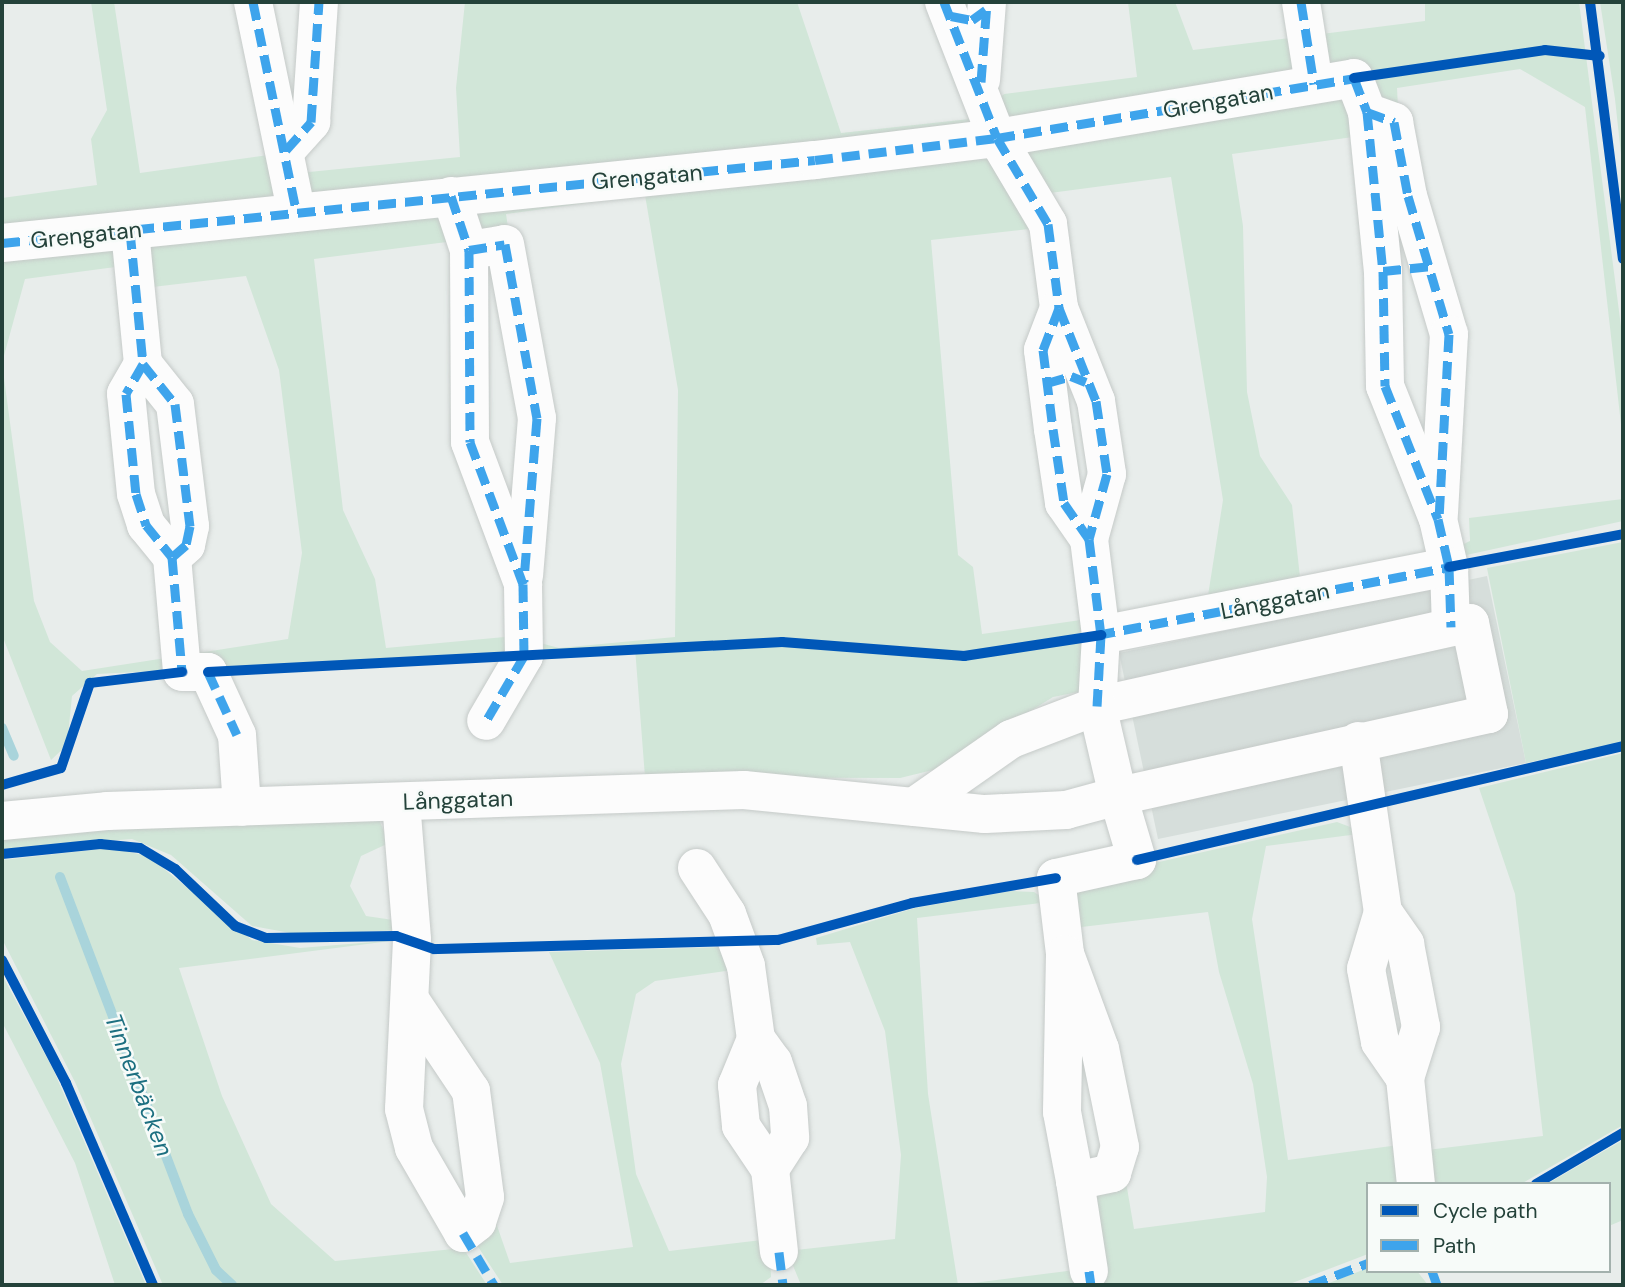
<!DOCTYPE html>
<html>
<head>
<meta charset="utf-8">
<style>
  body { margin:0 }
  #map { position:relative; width:1625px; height:1287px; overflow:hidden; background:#e8edeb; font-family:"DM Sans",sans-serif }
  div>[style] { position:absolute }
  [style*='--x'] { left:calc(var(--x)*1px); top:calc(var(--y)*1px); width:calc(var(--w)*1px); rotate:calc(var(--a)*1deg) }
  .built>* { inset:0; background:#d6dedb }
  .green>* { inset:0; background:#d1e6d8 }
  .stream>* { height:10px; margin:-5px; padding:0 5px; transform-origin:5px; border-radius:5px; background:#a9d4db }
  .roads { filter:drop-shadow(0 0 2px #c5cac8) drop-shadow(0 0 2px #c5cac8) }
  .minor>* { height:38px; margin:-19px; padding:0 19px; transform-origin:19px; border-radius:19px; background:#fcfcfc }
  .quiet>* { height:9px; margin-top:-4.5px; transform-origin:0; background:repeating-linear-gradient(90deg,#3ea4ec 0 18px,transparent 0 27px) }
  .cycleway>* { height:10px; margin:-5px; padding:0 5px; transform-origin:5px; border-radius:5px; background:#0057b8 }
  span { translate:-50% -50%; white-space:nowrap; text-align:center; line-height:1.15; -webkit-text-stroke:5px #f7fbf9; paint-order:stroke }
  .street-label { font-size:23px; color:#24423a }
  .water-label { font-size:24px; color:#1c6f80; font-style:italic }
  .frame { position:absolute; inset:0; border:4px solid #24423a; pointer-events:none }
  .legend { position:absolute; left:1366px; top:1182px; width:245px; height:91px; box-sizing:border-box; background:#f7fbf9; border:2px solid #a3b1ad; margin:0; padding:9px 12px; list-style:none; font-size:21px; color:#24423a }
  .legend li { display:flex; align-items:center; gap:14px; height:35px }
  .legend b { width:35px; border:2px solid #a3b1ad }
</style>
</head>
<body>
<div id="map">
  <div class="built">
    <i style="clip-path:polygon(1487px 576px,1526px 763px,1158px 839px,1119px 653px)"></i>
  </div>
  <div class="green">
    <i style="clip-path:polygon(evenodd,91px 2px,114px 2px,140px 173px,276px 154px,309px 172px,460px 157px,456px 88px,465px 2px,797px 2px,841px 133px,979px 118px,1004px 94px,1137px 77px,1128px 2px,1175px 2px,1193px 50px,1425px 21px,1425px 2px,1579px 2px,1623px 342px,1623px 442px,1585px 107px,1520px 69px,1397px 88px,1398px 107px,1360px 136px,1232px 154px,1243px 226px,1247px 392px,1260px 456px,1292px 505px,1300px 577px,1428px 561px,1470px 541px,1469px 518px,1623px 499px,1623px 521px,1402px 569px,1091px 629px,1083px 691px,1053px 697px,937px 769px,900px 778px,645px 777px,635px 648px,97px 674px,72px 696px,67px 745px,51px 760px,2px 635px,2px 198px,97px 185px,91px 139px,107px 110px,91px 2px,1171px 177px,1223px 500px,1207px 602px,982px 634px,973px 567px,958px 555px,931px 240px,1037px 228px,1050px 193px,1171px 177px,91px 2px,645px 195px,678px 390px,675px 637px,559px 648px,514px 636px,386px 648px,375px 579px,343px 510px,314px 259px,509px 234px,506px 214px,645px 195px,91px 2px,123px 266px,127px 290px,246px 276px,279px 370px,302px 553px,288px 639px,82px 671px,50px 642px,34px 601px,2px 363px,25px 279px,123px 266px)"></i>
    <i style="clip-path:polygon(1600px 2px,1623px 2px,1623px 173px,1615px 99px)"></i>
    <i style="clip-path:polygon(1623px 542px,1623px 742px,1526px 763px,1487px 568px)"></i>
    <i style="clip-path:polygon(1623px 753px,1623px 1125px,1521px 1184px,1423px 1184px,1419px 1151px,1543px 1136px,1515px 894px,1479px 788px)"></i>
    <i style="clip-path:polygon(379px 820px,389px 843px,361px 856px,350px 886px,366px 916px,400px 921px,400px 930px,301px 935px,252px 926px,171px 855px,132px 839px,2px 849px,2px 838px,105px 826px)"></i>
    <i style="clip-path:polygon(1337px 822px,1366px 833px,1266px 846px,1252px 919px,1288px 1160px,1406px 1144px,1410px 1184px,1368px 1184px,1368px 1254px,1287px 1285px,1097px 1285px,1084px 1188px,1126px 1182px,1134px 1229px,1265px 1212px,1267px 1177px,1253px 1084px,1219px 972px,1208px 912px,1073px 928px,1073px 892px,1088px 878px)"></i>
    <i style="clip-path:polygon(110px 848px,148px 856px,252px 940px,300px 948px,398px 940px,179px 968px,222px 1096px,271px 1204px,335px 1261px,463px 1248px,487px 1285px,163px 1285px,75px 1082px,2px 939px,2px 860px)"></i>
    <i style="clip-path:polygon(1011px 891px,1034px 892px,1049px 902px,917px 918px,928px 1094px,958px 1285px,1083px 1269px,1085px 1285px,801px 1285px,787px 1251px,895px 1239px,901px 1155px,885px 1031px,850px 942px,817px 945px,816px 938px,915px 908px)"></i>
    <i style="clip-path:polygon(725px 947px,740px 969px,655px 981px,636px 994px,621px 1064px,636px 1174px,669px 1251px,770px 1239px,771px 1277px,760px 1285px,503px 1285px,473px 1239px,495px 1220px,510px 1263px,633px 1247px,600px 1063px,549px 952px)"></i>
    <i style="clip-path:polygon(2px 975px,53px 1069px,146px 1285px,115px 1285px,75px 1163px,2px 1022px)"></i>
    <i style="clip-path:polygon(1623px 1140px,1623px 1220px,1609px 1226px,1609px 1184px,1547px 1184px)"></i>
    <i style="clip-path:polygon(1368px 1268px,1417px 1271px,1428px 1285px,1324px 1285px)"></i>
  </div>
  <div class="stream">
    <i style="--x:2;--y:728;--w:30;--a:67"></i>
    <i style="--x:60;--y:877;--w:360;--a:69.2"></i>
    <i style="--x:188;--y:1214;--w:63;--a:63.4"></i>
    <i style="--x:216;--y:1270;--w:22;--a:43"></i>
  </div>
  <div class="roads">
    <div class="minor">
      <i style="--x:253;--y:2;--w:212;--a:78.3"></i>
      <i style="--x:944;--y:2;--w:146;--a:68.7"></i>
      <i style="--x:997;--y:138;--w:100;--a:59.3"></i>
      <i style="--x:1048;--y:224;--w:85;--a:82.5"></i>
      <i style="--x:1059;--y:308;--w:100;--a:68.3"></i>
      <i style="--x:1096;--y:401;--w:74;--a:81.4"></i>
      <i style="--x:1107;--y:474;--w:67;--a:105.5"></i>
      <i style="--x:1089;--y:539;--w:97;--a:82.9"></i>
      <i style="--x:1101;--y:635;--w:71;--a:93.2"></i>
      <i style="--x:1097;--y:706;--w:382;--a:-12.5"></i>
      <i style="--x:1470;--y:623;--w:93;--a:78.2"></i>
      <i style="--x:1489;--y:714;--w:380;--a:167.5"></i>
      <i style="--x:1118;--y:796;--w:67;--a:73.5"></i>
      <i style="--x:1137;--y:860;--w:83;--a:167.5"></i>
      <i style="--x:1056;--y:878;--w:77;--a:83.2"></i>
      <i style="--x:1065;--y:954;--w:158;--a:91.1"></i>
      <i style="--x:1062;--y:1112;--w:70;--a:79.3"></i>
      <i style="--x:1075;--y:1181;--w:38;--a:-12"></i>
      <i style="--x:1112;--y:1173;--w:27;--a:-73"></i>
      <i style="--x:1120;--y:1147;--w:100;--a:-101.5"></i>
      <i style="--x:1100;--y:1049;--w:101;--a:-110.2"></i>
      <i style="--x:1301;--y:2;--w:83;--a:81"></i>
      <i style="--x:981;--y:80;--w:78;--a:-85.6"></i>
      <i style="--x:1367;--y:112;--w:29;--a:20"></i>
      <i style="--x:1394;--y:122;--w:75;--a:79.3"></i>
      <i style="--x:1408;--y:196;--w:144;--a:73.5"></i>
      <i style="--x:1449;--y:334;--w:180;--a:93.2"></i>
      <i style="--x:286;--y:150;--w:38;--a:-48"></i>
      <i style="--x:311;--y:122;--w:120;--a:-86.2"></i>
      <i style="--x:451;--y:196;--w:57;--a:71.6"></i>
      <i style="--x:469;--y:250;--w:192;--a:89.7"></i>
      <i style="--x:470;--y:442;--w:152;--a:69.5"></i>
      <i style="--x:523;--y:584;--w:72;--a:89.2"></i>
      <i style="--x:524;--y:656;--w:75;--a:120.3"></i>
      <i style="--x:130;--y:231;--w:134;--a:84.4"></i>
      <i style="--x:143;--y:364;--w:51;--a:51.3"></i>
      <i style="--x:175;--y:404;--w:123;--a:83"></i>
      <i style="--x:190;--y:526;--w:19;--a:102"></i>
      <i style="--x:186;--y:545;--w:18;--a:139"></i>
      <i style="--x:172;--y:557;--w:115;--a:85"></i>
      <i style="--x:182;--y:672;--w:26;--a:0"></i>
      <i style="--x:208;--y:672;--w:69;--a:65.3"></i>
      <i style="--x:237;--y:735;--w:72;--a:86"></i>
      <i style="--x:2;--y:243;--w:817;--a:-5.83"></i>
      <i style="--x:815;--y:160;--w:183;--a:-6.9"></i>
      <i style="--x:997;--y:138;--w:362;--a:-9.5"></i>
      <i style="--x:1354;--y:78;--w:36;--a:69"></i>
      <i style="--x:1367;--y:112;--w:160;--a:84.3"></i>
      <i style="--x:1383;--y:271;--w:115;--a:89"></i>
      <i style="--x:1385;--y:386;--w:143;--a:68.3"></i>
      <i style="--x:1438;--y:519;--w:49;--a:77.1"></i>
      <i style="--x:1449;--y:567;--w:60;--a:88.1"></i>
      <i style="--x:469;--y:250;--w:36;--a:-9"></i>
      <i style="--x:505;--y:244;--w:177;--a:79.6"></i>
      <i style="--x:537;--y:418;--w:158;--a:94.7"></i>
      <i style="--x:1059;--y:308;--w:45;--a:110.9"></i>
      <i style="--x:1043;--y:350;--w:80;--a:82.8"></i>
      <i style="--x:1053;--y:429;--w:75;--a:81.5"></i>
      <i style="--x:1064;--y:503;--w:44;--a:55.2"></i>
      <i style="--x:143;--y:364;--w:34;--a:120"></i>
      <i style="--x:126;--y:394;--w:100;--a:84.3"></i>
      <i style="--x:136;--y:494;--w:33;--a:72"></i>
      <i style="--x:146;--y:525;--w:41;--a:50.9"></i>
      <i style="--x:1101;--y:635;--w:355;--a:-11.1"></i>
      <i style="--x:1358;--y:741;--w:173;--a:81.7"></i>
      <i style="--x:1383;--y:912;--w:59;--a:106.6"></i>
      <i style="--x:1366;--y:969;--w:74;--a:79.1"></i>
      <i style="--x:1380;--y:1042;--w:44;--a:55.2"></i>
      <i style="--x:1405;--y:1078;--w:107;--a:84.1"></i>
      <i style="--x:401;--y:802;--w:138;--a:85.4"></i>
      <i style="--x:412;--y:940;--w:169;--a:92.7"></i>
      <i style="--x:404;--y:1109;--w:40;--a:75.6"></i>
      <i style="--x:414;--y:1148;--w:98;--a:60"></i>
      <i style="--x:463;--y:1233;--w:18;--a:-38"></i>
      <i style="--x:477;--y:1222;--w:26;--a:-72"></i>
      <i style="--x:485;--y:1197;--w:107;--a:-97.5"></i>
      <i style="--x:471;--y:1091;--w:106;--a:-123.8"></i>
      <i style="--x:2;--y:821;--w:105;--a:-5.4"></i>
      <i style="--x:107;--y:811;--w:637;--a:-1.89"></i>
      <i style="--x:744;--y:790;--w:242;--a:5.7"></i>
      <i style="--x:985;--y:814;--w:81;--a:-2.8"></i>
      <i style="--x:1066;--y:810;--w:54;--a:-15.1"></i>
      <i style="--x:1118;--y:796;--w:92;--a:-103.1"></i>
      <i style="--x:1097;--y:706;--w:92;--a:159"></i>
      <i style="--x:1011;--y:739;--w:118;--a:145"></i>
      <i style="--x:697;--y:868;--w:55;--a:56.9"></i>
      <i style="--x:727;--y:914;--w:55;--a:69.9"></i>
      <i style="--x:746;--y:966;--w:74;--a:82.2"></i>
      <i style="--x:756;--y:1039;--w:50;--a:112.4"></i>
      <i style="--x:737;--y:1085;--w:41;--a:84.4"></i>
      <i style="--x:741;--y:1126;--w:52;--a:56"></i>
      <i style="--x:770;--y:1169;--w:83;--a:83.8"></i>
      <i style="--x:1383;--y:912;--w:39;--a:55"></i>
      <i style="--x:1405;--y:944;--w:85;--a:79.1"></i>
      <i style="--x:1421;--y:1027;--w:53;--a:107.4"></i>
      <i style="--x:756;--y:1039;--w:29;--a:54"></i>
      <i style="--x:773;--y:1062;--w:46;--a:71.2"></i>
      <i style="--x:788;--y:1106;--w:32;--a:86"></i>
      <i style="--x:790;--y:1138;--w:37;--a:123"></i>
      <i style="--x:1075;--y:1181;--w:91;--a:81.2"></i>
    </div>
  </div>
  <div class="quiet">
    <i style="--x:253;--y:2;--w:212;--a:78.3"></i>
    <i style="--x:944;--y:2;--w:146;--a:68.7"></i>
    <i style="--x:997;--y:138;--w:100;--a:59.3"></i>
    <i style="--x:1048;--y:224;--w:85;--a:82.5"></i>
    <i style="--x:1059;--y:308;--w:100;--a:68.3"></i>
    <i style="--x:1096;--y:401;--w:74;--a:81.4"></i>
    <i style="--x:1107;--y:474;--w:67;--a:105.5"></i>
    <i style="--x:1089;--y:539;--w:97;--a:82.9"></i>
    <i style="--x:1101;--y:635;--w:71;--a:93.2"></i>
    <i style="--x:1301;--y:2;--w:83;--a:81"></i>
    <i style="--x:951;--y:16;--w:21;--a:11"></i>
    <i style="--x:972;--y:20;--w:17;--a:-36"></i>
    <i style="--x:1354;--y:78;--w:36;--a:69"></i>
    <i style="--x:1367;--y:112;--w:160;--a:84.3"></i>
    <i style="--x:1383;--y:271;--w:115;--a:89"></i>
    <i style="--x:1385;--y:386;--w:143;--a:68.3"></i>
    <i style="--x:1438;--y:519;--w:49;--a:77.1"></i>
    <i style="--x:1449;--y:567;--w:60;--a:88.1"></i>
    <i style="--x:981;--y:82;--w:80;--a:-85.7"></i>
    <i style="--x:1367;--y:112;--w:29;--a:20"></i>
    <i style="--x:1394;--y:122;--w:75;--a:79.3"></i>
    <i style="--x:1408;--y:196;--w:144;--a:73.5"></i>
    <i style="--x:1449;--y:334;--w:182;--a:93.1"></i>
    <i style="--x:286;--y:150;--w:38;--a:-48"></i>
    <i style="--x:311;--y:122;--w:120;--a:-86.2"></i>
    <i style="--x:451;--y:196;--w:57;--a:71.6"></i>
    <i style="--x:469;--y:250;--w:192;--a:89.7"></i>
    <i style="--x:470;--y:442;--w:152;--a:69.5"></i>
    <i style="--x:523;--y:584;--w:72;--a:89.2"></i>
    <i style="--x:524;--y:656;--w:75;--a:120.3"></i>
    <i style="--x:130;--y:231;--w:134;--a:84.4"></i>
    <i style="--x:143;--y:364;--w:51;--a:51.3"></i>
    <i style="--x:175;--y:404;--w:123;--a:83"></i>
    <i style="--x:190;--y:526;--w:19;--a:102"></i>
    <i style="--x:186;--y:545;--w:18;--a:139"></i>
    <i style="--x:172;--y:557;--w:115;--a:85"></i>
    <i style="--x:2;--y:243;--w:817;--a:-5.83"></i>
    <i style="--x:815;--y:160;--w:183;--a:-6.9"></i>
    <i style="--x:997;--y:138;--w:368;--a:-9.5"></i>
    <i style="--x:469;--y:250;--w:36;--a:-9"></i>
    <i style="--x:505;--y:244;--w:177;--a:79.6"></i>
    <i style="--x:537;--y:418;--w:164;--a:94.6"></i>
    <i style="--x:1383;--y:271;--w:49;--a:-5.8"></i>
    <i style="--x:1059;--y:308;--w:45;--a:110.9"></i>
    <i style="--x:1043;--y:350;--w:80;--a:82.8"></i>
    <i style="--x:1053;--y:429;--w:75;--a:81.5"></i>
    <i style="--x:1064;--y:503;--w:44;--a:55.2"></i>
    <i style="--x:143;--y:364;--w:34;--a:120"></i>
    <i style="--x:126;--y:394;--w:100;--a:84.3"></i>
    <i style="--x:136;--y:494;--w:33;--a:72"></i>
    <i style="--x:146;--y:525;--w:41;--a:50.9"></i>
    <i style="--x:1047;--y:383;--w:25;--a:-16"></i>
    <i style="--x:1071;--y:376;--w:16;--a:22"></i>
    <i style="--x:1097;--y:635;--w:365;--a:-10.9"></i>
    <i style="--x:208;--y:672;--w:69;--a:65.3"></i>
    <i style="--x:463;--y:1233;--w:61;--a:59.2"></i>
    <i style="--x:779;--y:1252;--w:33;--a:83"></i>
    <i style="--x:1089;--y:1271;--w:14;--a:82"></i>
    <i style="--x:1432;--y:1271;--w:15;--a:70"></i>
    <i style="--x:1310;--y:1285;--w:62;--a:-20.8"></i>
  </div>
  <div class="cycleway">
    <i style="--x:1590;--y:2;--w:259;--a:82.7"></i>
    <i style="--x:1354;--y:78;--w:193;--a:-8.3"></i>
    <i style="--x:1545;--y:50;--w:55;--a:6.2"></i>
    <i style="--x:1449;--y:567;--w:177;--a:-10.7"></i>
    <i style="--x:208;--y:672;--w:575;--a:-2.99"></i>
    <i style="--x:782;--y:642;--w:183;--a:4.4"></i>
    <i style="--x:964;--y:656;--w:139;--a:-8.7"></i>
    <i style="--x:2;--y:785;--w:61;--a:-16.1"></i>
    <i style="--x:61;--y:768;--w:90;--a:-71.2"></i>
    <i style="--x:90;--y:683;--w:93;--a:-6.8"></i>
    <i style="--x:2;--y:854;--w:99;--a:-5.8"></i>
    <i style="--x:100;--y:844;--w:40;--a:5.7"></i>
    <i style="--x:140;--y:848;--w:41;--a:31"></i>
    <i style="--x:175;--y:869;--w:83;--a:43.5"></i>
    <i style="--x:235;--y:926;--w:33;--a:21"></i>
    <i style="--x:266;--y:938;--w:130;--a:-0.9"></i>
    <i style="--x:396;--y:936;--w:40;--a:18.9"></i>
    <i style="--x:434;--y:949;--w:344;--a:-1.5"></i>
    <i style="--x:778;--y:940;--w:139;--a:-15.4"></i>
    <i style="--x:912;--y:903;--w:146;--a:-9.8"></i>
    <i style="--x:1137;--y:860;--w:499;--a:-13.2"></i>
    <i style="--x:2;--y:960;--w:139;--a:62.5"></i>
    <i style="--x:66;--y:1083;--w:220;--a:66.7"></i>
    <i style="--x:1536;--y:1184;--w:101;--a:-30.4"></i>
  </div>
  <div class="street-label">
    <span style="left:1218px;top:101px;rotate:-10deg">Grengatan</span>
    <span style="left:647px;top:177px;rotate:-5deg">Grengatan</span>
    <span style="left:86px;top:235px;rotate:-6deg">Grengatan</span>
    <span style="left:1275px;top:601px;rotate:-11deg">Långgatan</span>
    <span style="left:458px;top:800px;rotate:-2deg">Långgatan</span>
  </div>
  <div class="water-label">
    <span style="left:139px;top:1085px;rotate:69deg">Tinnerbäcken</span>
  </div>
  <div class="frame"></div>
  <ul class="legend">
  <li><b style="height:9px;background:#0057b8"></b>Cycle path</li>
  <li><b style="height:9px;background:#3ea4ec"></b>Path</li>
  </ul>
</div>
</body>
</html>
